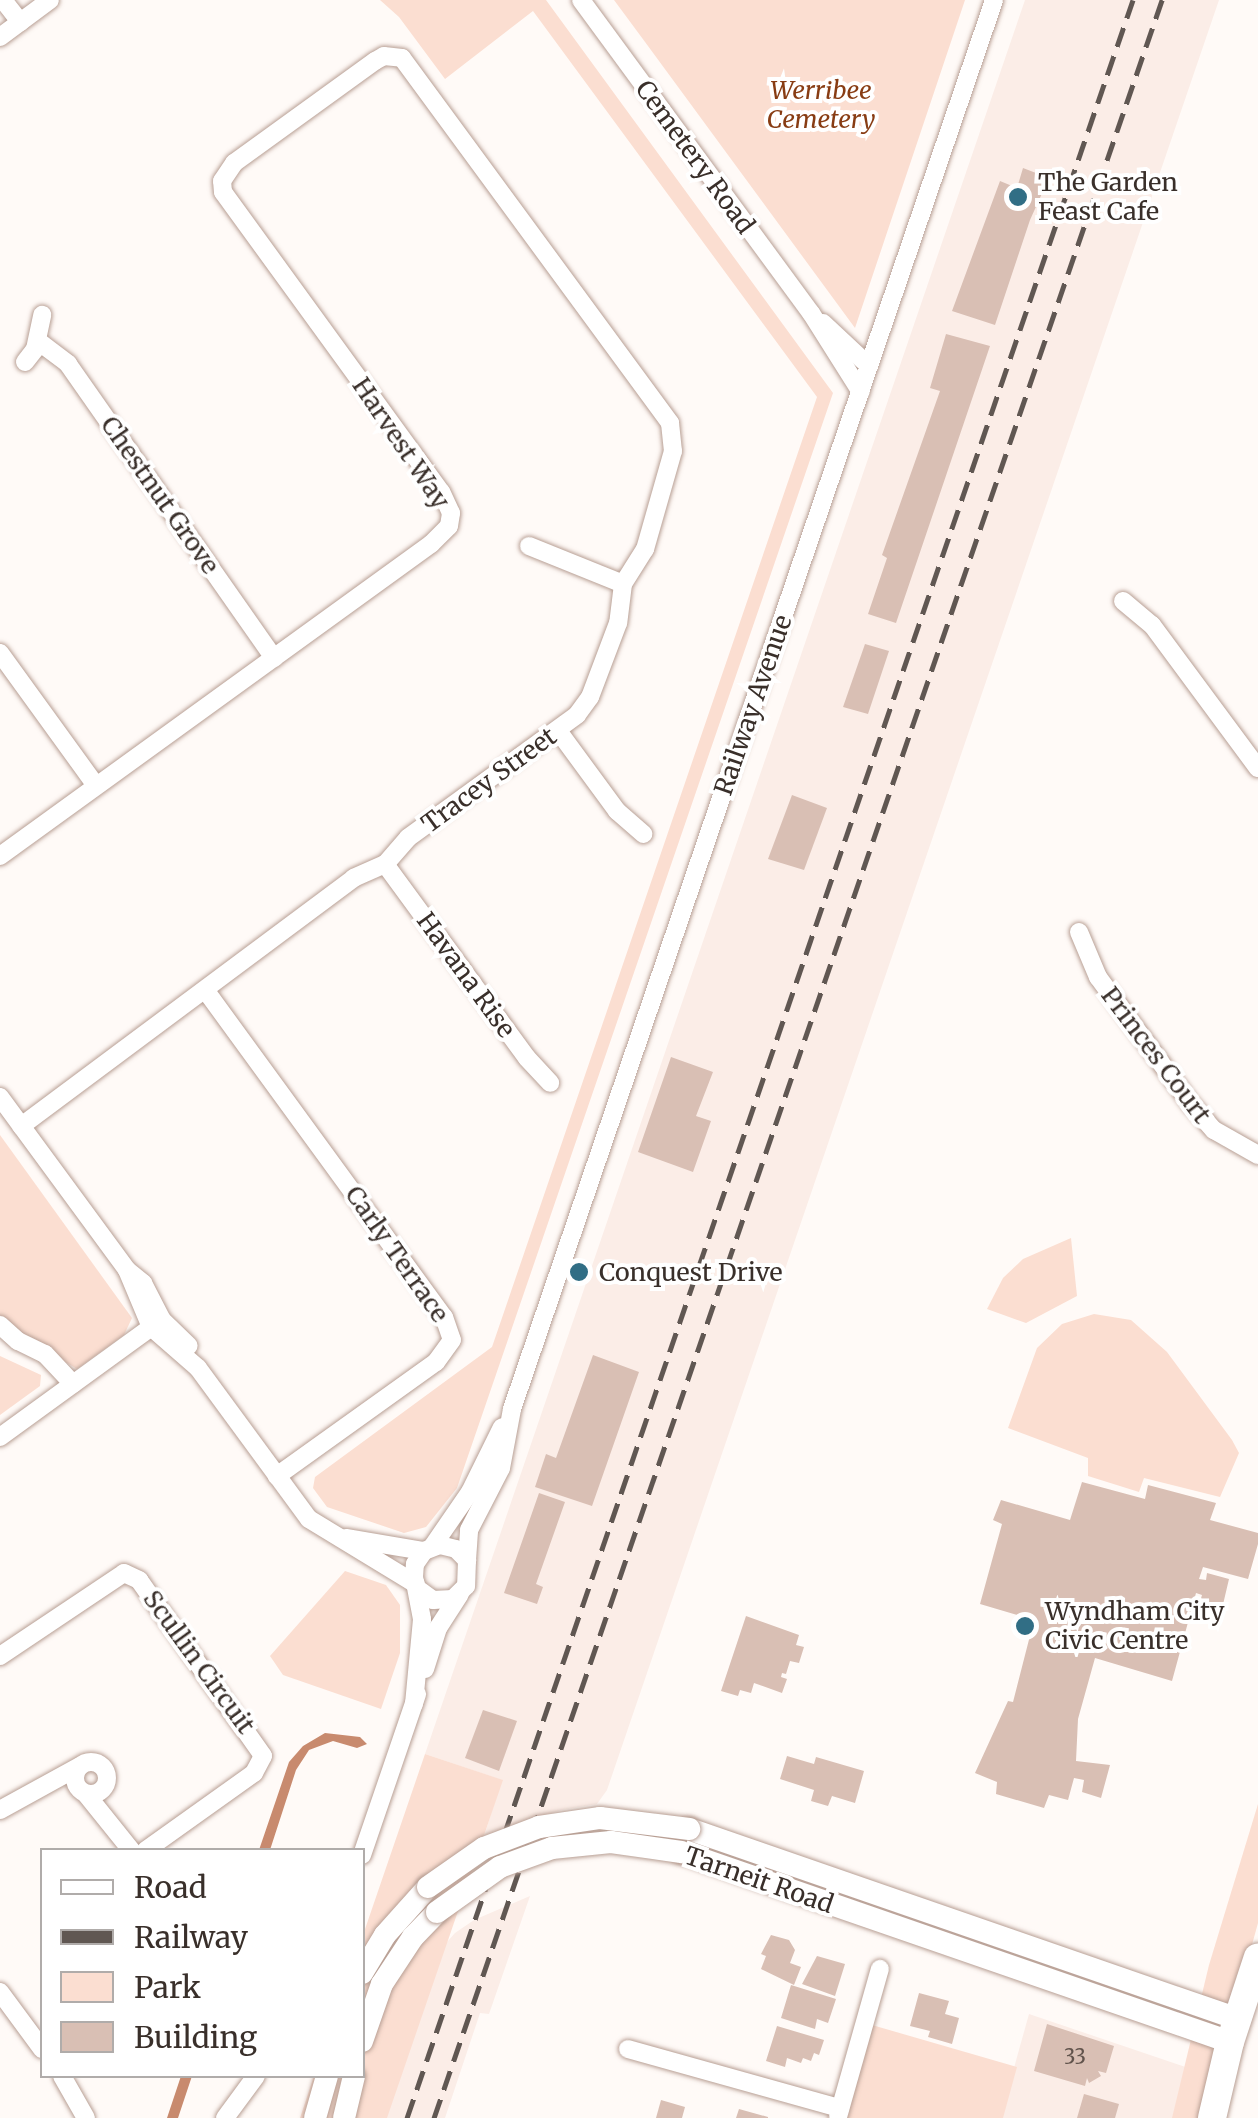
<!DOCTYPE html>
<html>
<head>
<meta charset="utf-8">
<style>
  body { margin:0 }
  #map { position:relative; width:1258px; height:2118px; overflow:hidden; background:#fffaf7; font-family:Merriweather,serif }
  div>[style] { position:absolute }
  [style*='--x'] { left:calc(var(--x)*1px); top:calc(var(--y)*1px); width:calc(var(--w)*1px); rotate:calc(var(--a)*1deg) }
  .built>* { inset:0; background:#fbede7 }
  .green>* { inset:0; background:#fbded1 }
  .water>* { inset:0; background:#c88a6e }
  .building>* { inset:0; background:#d9bfb4 }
  .roads { filter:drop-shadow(0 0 2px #b89f94) drop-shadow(0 0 2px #b89f94) }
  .minor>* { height:18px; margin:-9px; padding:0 9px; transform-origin:9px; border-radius:9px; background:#fff }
  .minor>.ring { margin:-9px; padding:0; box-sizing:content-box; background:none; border:18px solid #fff; border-radius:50% }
  .major>* { height:22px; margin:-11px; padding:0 11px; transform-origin:11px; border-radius:11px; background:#fff }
  .highway>* { height:28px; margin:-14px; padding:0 14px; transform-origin:14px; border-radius:14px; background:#fff }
  .rail>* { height:5px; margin-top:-2.5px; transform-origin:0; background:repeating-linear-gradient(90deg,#605752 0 20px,transparent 0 30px) }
  .bridges { filter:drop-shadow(0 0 2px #b89f94) drop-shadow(0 0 2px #b89f94) }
  .major-bridge>* { height:22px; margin:-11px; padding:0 11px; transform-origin:11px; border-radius:11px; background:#fff }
  .dots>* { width:28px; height:28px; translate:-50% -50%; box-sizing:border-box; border:5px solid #fff; border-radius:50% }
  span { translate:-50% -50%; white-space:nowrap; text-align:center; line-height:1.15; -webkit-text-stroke:8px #fff; paint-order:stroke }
  .number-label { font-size:20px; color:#61534c }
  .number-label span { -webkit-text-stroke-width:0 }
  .park-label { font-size:25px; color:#883c13; font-style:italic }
  .street-label { font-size:25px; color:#392f2a }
  .poi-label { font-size:25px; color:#392f2a }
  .left { translate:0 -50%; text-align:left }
  .legend { position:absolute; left:40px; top:1848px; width:325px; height:230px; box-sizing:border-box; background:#fff; border:2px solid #b0acaa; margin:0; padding:12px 18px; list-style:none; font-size:30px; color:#392f2a }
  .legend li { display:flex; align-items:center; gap:20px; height:50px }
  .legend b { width:50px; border:2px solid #b0acaa }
</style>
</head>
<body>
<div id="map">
  <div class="built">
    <i style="clip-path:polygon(1025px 0,1219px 0,607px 1790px,597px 1804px,561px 1810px,484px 1836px,502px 1780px,425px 1754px)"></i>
    <i style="clip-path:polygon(530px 1896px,489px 2014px,480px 2013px,445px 2118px,370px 2118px,422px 1970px,455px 1933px,474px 1920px)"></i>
    <i style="clip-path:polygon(1029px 2014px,1212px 2076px,1200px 2118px,1000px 2118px)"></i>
  </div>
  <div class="green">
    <i style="clip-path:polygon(380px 0,546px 0,833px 393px,457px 1488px,426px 1527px,404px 1533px,327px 1507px,313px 1488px,315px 1477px,492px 1347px,817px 397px,533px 11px,445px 79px,399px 17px)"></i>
    <i style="clip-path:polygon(614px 0,965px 0,855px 328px,648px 46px)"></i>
    <i style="clip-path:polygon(0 1135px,132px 1318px,124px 1335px,77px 1369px,21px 1335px,0 1315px)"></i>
    <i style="clip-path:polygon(1071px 1238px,1077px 1296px,1026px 1323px,987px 1309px,1003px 1278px,1023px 1259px)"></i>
    <i style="clip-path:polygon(1094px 1314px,1131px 1320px,1167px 1352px,1232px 1440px,1239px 1453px,1220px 1497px,1144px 1478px,1139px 1492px,1088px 1476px,1088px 1458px,1008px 1428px,1037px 1348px,1062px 1324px)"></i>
    <i style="clip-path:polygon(0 1356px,41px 1375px,40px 1386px,0 1415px)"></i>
    <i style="clip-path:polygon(345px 1571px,386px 1585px,400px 1605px,400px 1653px,381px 1709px,283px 1675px,270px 1656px)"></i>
    <i style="clip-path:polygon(425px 1754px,503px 1780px,387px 2118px,300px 2118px,314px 2076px,362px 2076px,363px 1935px)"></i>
    <i style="clip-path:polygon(1258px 1804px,1258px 1923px,1204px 2118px,1172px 2118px,1209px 1965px)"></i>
    <i style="clip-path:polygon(872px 2025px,1017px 2067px,1003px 2118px,846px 2118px)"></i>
  </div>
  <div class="water">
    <i style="clip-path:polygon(325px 1733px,360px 1737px,367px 1744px,357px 1748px,333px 1741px,309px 1750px,296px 1770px,270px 1850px,259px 1850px,289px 1762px,303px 1746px)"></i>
    <i style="clip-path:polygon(181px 2076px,192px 2076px,178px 2118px,167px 2118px)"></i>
  </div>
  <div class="building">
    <i style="clip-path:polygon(1023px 168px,1049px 178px,1030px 220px,995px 325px,952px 311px,1000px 181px,1017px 188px)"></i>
    <i style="clip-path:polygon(946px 334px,990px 346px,896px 623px,868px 614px,887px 558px,882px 555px,940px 391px,930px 388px)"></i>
    <i style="clip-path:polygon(865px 644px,889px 651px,868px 714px,843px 707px)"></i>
    <i style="clip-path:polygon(792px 795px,827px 808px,804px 870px,768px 859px)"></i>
    <i style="clip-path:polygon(671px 1057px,713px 1072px,696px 1116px,711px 1121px,693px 1172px,638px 1152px)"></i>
    <i style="clip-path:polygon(593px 1355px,639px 1372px,592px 1506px,535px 1487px,546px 1454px,556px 1458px)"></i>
    <i style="clip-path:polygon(1082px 1482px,1145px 1499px,1148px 1485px,1216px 1503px,1210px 1520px,1258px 1533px,1258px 1544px,1248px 1579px,1203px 1567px,1199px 1579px,1206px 1580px,1207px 1573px,1229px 1579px,1221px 1613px,1199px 1605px,1202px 1595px,1196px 1593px,1172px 1681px,1095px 1658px,1078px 1719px,1076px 1761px,1110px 1765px,1101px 1798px,1082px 1792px,1084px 1780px,1074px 1778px,1068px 1800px,1049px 1795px,1044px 1808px,996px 1794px,997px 1782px,975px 1773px,1008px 1701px,1013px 1702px,1034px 1620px,980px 1604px,1002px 1524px,993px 1520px,1001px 1500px,1070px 1520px)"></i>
    <i style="clip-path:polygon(539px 1493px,565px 1502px,536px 1584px,543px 1587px,537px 1604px,504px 1593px)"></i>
    <i style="clip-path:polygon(746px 1616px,799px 1635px,796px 1645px,804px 1647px,799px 1663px,790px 1661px,786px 1674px,782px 1673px,781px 1677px,787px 1679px,782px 1693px,754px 1683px,751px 1693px,740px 1690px,738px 1696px,721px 1691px)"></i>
    <i style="clip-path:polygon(483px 1710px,517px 1721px,499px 1771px,465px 1758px)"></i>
    <i style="clip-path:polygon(787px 1756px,814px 1764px,816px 1757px,864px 1771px,855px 1803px,832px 1796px,828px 1806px,811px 1801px,814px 1790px,780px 1779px)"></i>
    <i style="clip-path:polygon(771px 1935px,789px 1940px,795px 1950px,790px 1963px,801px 1967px,794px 1985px,761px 1969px,766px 1956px,761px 1954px)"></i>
    <i style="clip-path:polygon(817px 1956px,845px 1964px,835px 1996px,802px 1984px)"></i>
    <i style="clip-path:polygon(791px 1985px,836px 1999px,828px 2023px,817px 2019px,815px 2029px,781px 2018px)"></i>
    <i style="clip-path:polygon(919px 1993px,949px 2001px,945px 2014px,959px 2018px,952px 2044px,928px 2037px,930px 2031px,910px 2026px)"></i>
    <i style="clip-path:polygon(1047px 2024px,1114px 2046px,1106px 2073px,1098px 2071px,1101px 2076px,1089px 2083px,1087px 2078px,1085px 2086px,1034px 2071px)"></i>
    <i style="clip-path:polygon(777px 2026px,824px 2040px,819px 2055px,814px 2053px,811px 2061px,803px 2058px,801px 2063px,787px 2058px,785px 2067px,766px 2061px)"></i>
    <i style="clip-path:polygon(1084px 2094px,1119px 2104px,1115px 2118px,1077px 2118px)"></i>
    <i style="clip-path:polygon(661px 2100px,685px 2107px,682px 2118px,656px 2118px)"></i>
    <i style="clip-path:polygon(739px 2109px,768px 2117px,768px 2118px,736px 2118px)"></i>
  </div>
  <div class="roads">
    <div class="minor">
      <i style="--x:3;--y:0;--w:28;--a:52"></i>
      <i style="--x:581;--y:0;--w:388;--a:53.7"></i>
      <i style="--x:811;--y:313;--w:93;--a:57.7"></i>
      <i style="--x:0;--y:37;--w:62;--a:-36.5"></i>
      <i style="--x:823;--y:323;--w:63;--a:43.1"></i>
      <i style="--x:38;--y:341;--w:38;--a:37"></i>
      <i style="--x:68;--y:364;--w:359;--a:55"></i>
      <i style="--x:25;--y:362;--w:16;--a:-52"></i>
      <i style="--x:35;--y:349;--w:35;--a:-78"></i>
      <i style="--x:529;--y:546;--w:101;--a:22"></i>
      <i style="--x:1123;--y:601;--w:38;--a:40"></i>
      <i style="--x:1152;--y:625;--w:178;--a:53.5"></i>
      <i style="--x:0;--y:653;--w:162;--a:54.1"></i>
      <i style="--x:559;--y:732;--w:98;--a:53.7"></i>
      <i style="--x:617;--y:811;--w:35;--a:41"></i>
      <i style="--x:0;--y:856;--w:532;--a:-35.9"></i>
      <i style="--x:431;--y:544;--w:25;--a:-45"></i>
      <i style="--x:449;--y:526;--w:13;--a:-81"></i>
      <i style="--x:451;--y:513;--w:23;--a:-115"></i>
      <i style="--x:441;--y:492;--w:371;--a:-126"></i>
      <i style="--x:223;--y:192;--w:11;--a:-95"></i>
      <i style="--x:222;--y:181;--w:22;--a:-56"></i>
      <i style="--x:234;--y:163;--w:174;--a:-35.9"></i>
      <i style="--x:375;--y:61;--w:10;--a:-29"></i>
      <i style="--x:384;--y:56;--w:18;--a:6"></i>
      <i style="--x:402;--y:58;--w:453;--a:53.7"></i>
      <i style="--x:670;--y:423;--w:28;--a:84"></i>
      <i style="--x:673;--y:451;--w:102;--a:105.9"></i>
      <i style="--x:645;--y:549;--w:41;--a:122.2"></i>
      <i style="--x:623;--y:584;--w:39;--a:97"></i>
      <i style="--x:618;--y:623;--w:79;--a:110.7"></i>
      <i style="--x:590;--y:697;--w:22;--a:126"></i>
      <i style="--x:577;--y:715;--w:209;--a:144"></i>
      <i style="--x:408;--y:838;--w:35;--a:131"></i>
      <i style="--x:385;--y:864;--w:34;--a:156"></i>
      <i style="--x:354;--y:878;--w:415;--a:143.3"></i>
      <i style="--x:385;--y:864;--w:240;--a:53.8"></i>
      <i style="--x:527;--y:1058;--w:34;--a:47"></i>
      <i style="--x:1079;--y:932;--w:49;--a:67.1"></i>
      <i style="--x:1098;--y:977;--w:157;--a:53.8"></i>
      <i style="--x:1191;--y:1104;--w:35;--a:49"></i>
      <i style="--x:1214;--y:1130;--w:51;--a:29.6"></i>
      <i style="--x:206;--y:991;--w:404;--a:53.9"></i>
      <i style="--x:444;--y:1317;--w:24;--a:71"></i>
      <i style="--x:452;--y:1340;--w:27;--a:126"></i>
      <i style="--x:436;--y:1362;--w:196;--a:144.4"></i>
      <i style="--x:0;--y:1097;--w:215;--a:53.7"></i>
      <i style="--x:127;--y:1270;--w:21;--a:39"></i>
      <i style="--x:143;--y:1283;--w:42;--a:62.8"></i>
      <i style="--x:162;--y:1320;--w:37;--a:44"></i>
      <i style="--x:127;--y:1270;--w:62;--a:67.2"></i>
      <i style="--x:151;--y:1327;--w:62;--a:41.1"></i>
      <i style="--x:198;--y:1368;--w:187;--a:53.7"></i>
      <i style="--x:309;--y:1519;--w:125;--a:31.3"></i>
      <i style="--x:0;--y:1325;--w:24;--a:42"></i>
      <i style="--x:18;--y:1341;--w:30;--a:26"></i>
      <i style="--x:45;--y:1354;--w:41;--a:47"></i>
      <i style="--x:0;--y:1437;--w:194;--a:-36"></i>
      <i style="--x:346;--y:1538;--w:79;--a:9.5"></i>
      <i style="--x:432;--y:1547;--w:67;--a:-55.4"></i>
      <i style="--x:470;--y:1492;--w:72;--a:-63.8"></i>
      <i style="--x:467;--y:1560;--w:30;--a:-86"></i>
      <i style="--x:469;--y:1530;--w:70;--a:-62.7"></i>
      <i style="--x:501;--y:1468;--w:60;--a:-79.4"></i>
      <i style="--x:512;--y:1409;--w:1489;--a:-71.11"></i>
      <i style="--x:0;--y:1656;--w:149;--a:-33.8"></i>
      <i style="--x:124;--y:1573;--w:17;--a:25"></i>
      <i style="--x:139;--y:1580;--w:215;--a:54.8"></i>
      <i style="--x:263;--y:1756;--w:19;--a:118"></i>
      <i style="--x:254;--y:1773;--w:133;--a:144.5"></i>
      <i style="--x:425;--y:1669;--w:43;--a:-72.4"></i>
      <i style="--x:438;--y:1628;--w:40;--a:-57.1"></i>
      <i style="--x:414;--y:1704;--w:85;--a:-84.6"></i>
      <i style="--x:422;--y:1619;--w:43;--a:-100.8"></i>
      <i style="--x:414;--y:1577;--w:13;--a:-86"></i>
      <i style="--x:415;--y:1564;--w:16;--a:-55"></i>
      <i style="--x:424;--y:1551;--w:17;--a:-21"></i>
      <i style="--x:440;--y:1545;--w:16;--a:14"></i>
      <i style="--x:456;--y:1549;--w:16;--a:45"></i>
      <i style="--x:467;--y:1560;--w:26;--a:92"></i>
      <i style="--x:466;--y:1586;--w:18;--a:135"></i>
      <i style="--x:453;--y:1599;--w:20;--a:177"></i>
      <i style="--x:433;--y:1600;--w:19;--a:-144"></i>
      <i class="ring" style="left:75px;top:1762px;width:14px;height:14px"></i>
      <i style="--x:86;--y:1794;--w:72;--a:51.2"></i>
      <i style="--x:0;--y:1810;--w:91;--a:-28.8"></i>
      <i style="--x:362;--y:1855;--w:170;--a:-71.1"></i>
      <i style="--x:0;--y:1992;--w:71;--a:53.6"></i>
      <i style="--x:628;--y:2049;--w:220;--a:15.6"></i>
      <i style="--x:62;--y:2076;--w:48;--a:60.3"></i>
      <i style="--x:838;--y:2117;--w:154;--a:-74.2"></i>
      <i style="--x:225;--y:2118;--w:52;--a:-53.6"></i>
    </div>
    <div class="major">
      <i style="--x:689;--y:1829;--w:581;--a:19.09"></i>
      <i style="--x:681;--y:1852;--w:581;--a:19.09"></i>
      <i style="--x:362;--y:1973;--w:44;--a:-58.8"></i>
      <i style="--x:385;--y:1935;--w:64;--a:-48.1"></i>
      <i style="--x:362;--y:2041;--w:60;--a:-70.7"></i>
      <i style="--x:382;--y:1984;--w:56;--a:-56.6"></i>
      <i style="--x:413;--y:1937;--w:35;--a:-46"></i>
      <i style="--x:315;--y:2118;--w:44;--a:-74.1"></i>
      <i style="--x:344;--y:2118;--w:43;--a:-76.6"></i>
    </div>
    <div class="highway">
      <i style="--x:1212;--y:2118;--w:78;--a:-76.7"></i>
      <i style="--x:1230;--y:2042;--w:89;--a:-71.8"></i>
    </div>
  </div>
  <div class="rail">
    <i style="--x:407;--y:2118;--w:2239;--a:-71.08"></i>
    <i style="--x:434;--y:2118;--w:2240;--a:-71.03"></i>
  </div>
  <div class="bridges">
    <div class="major-bridge">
      <i style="--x:428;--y:1887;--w:68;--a:-34.9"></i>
      <i style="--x:484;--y:1848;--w:59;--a:-20.9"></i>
      <i style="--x:539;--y:1827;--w:62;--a:-8.4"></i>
      <i style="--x:600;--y:1818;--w:90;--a:7"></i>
      <i style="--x:437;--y:1912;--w:77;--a:-35.5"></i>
      <i style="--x:500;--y:1867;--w:55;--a:-20.1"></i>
      <i style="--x:552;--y:1848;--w:59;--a:-5.8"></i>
      <i style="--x:611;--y:1842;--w:71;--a:8.1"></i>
    </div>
  </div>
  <div class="dots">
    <i style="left:1018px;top:197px;background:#316e85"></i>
    <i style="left:579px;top:1272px;background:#316e85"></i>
    <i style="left:1025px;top:1626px;background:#316e85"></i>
  </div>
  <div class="number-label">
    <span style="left:1075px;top:2056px">33</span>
  </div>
  <div class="park-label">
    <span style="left:821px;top:105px">Werribee<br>Cemetery</span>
  </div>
  <div class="street-label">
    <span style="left:695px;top:157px;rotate:54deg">Cemetery Road</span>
    <span style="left:401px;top:443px;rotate:56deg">Harvest Way</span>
    <span style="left:160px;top:495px;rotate:55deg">Chestnut Grove</span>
    <span style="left:753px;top:705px;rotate:-71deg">Railway Avenue</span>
    <span style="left:489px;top:780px;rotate:-36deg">Tracey Street</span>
    <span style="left:466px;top:975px;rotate:54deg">Havana Rise</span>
    <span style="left:1156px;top:1055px;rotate:53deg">Princes Court</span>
    <span style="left:397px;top:1254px;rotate:55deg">Carly Terrace</span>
    <span style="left:199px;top:1662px;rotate:54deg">Scullin Circuit</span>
    <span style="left:759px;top:1880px;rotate:19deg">Tarneit Road</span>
  </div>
  <div class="poi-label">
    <span class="left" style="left:1038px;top:197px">The Garden<br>Feast Cafe</span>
    <span class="left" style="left:599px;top:1272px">Conquest Drive</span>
    <span class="left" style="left:1045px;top:1626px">Wyndham City<br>Civic Centre</span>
  </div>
  <ul class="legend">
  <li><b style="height:12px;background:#fff"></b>Road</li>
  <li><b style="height:12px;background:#605752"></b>Railway</li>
  <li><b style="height:28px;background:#fbded1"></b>Park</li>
  <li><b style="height:28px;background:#d9bfb4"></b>Building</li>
  </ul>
</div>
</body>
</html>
